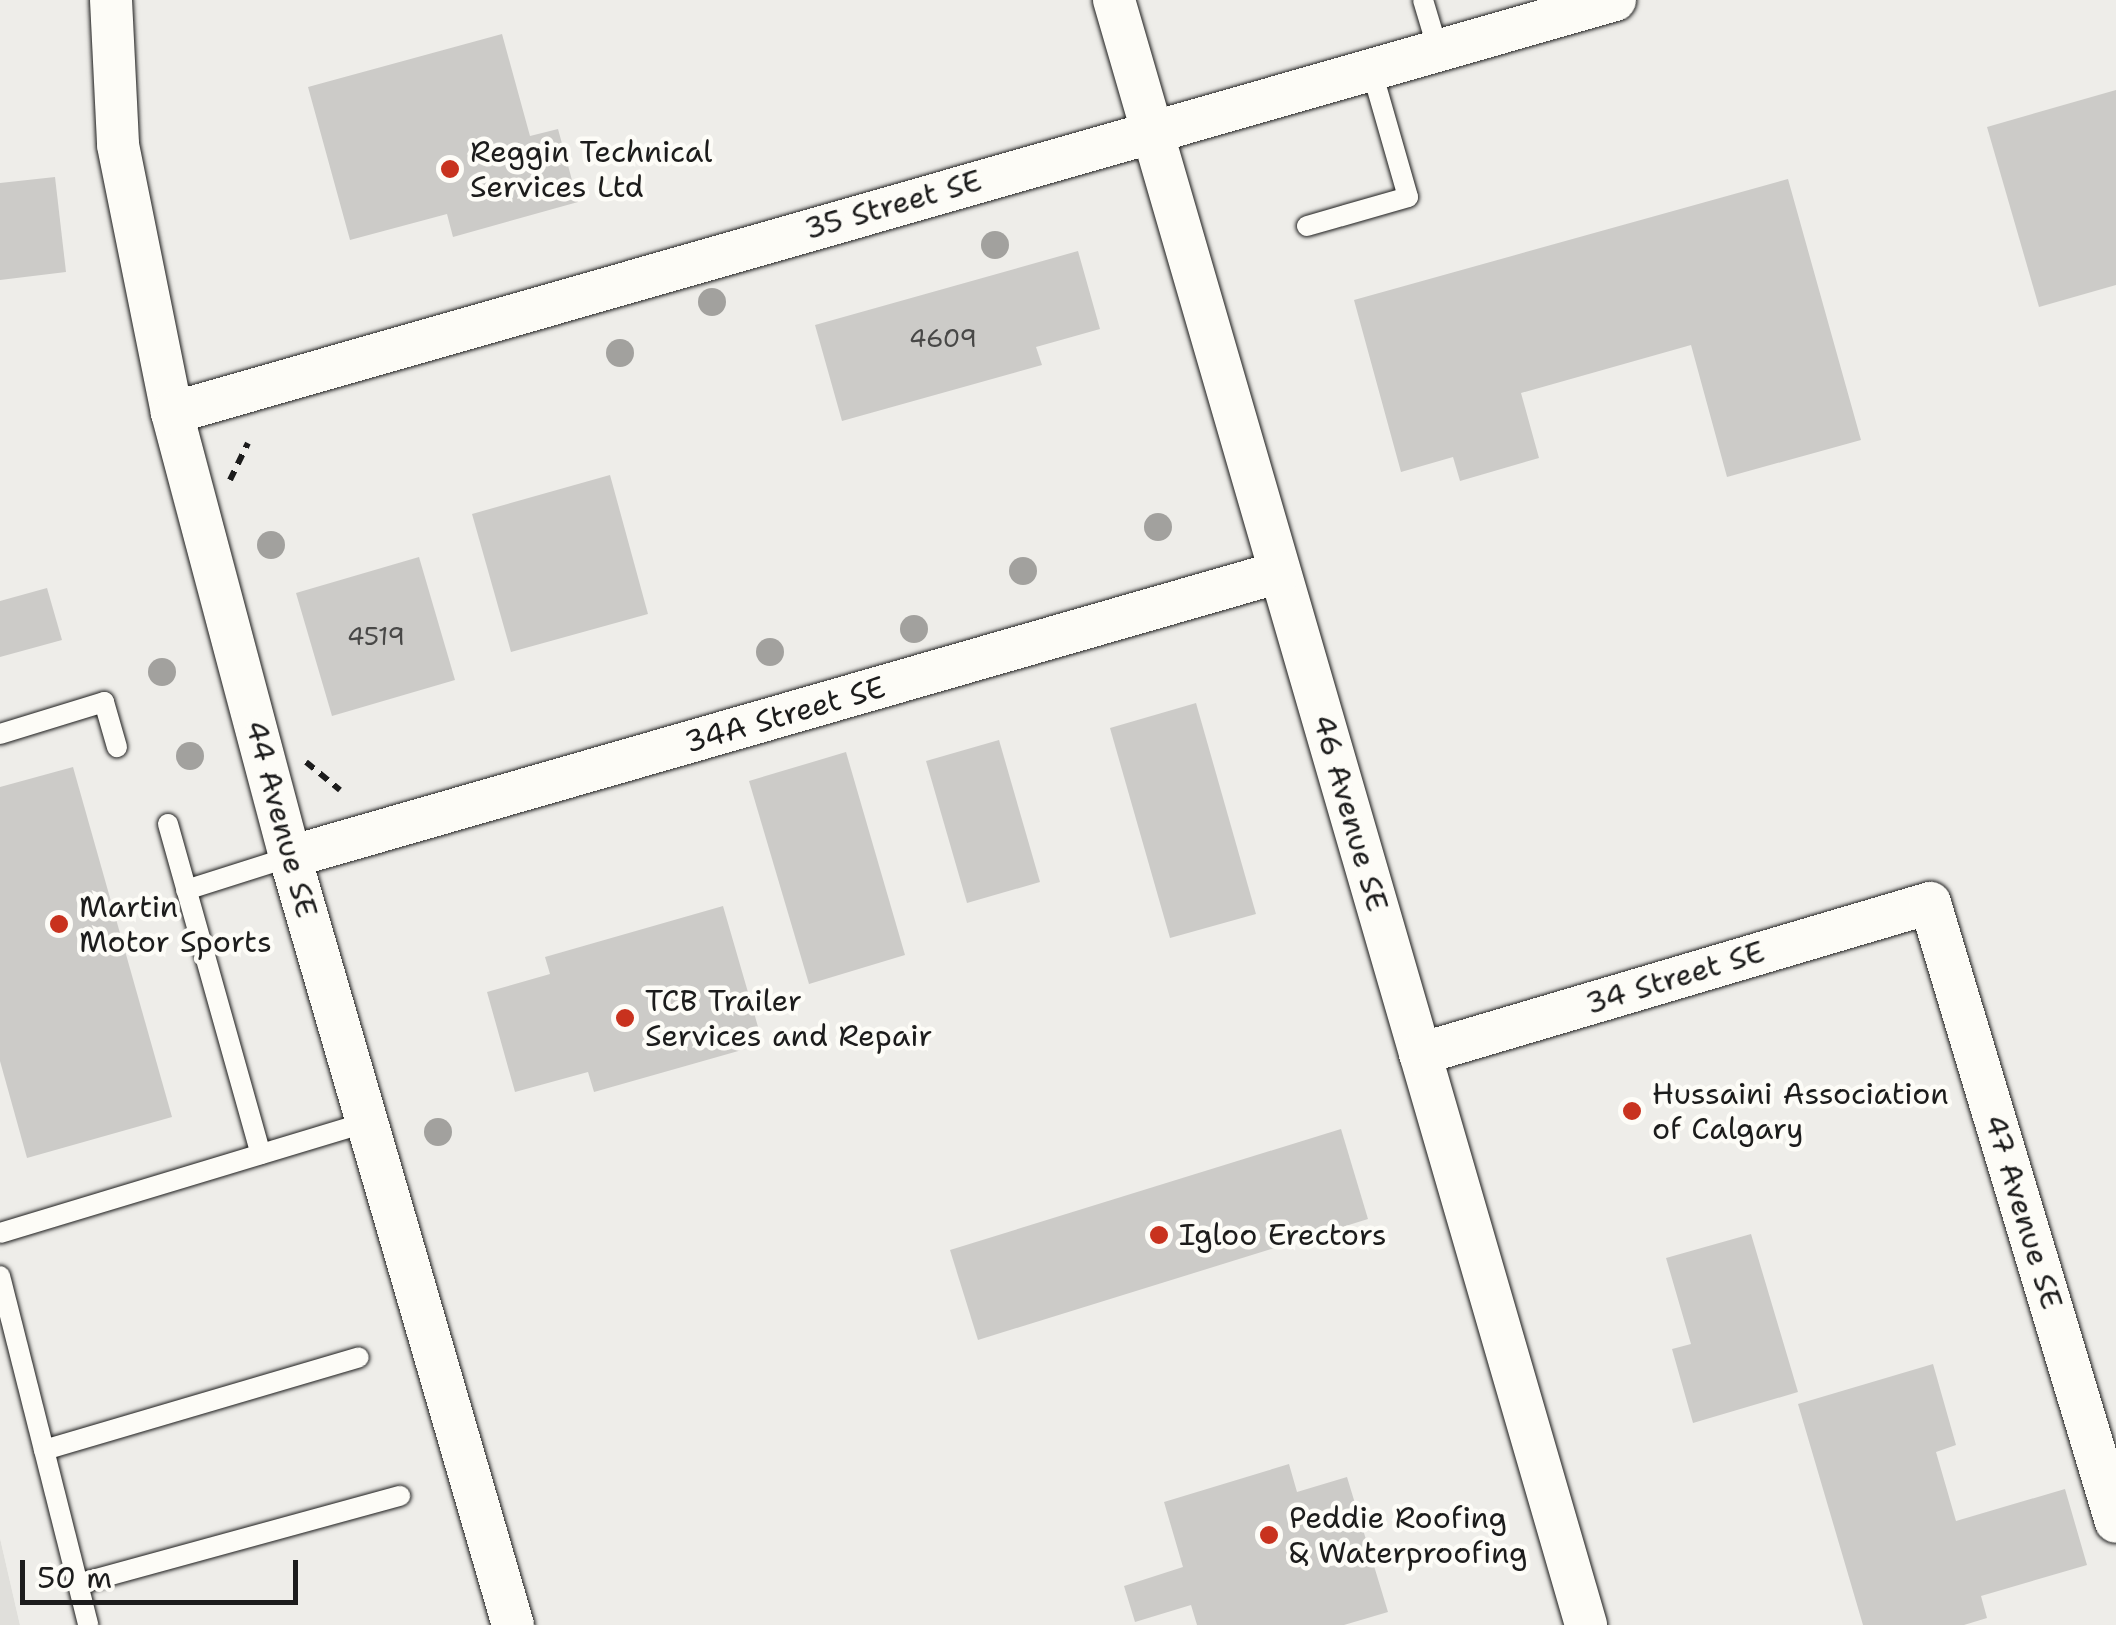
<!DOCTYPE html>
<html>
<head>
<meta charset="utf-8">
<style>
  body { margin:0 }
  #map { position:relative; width:2116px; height:1625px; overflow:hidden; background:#fdfcf7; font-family:"Shantell Sans",sans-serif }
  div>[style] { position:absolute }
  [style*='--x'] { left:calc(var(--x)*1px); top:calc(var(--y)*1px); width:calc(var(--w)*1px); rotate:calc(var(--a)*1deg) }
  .built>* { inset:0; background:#eeede9 }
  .green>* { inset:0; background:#e0dfdb }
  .building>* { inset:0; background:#cccbc8 }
  .path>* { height:6px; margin-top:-3px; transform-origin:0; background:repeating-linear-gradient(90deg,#1c1c1c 0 10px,transparent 0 18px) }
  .roads { filter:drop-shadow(0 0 2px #1c1c1c) drop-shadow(0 0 2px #1c1c1c) }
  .service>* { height:20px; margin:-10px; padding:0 10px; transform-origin:10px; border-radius:10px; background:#fdfcf7 }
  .minor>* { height:42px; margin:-21px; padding:0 21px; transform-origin:21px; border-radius:21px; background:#fdfcf7 }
  .trees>* { width:28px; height:28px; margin:-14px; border-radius:50%; background:#a2a19e }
  .dots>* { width:28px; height:28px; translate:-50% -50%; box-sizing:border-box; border:5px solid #fdfcf7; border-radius:50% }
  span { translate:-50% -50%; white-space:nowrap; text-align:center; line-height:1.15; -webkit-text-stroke:9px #fdfcf7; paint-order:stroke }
  .number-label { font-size:25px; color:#484847 }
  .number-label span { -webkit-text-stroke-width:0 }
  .poi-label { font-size:30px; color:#1c1c1c }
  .left { translate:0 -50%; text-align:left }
  .street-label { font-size:30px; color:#1c1c1c }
  .scale { position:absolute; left:20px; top:1560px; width:278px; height:45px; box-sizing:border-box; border:5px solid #1c1c1c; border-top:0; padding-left:12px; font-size:30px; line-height:35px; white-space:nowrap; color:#1c1c1c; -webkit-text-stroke:8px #fdfcf7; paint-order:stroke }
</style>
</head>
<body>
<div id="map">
  <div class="built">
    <i style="clip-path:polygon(0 0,2116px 0,2116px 1625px,20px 1625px,0 1538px)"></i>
  </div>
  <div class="green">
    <i style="clip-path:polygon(0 1538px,20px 1625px,0 1625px)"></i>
  </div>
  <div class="building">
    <i style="clip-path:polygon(502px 34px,530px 136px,558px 129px,578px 202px,453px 237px,447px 214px,350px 240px,308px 87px)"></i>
    <i style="clip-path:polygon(2116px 90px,2116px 285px,2039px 307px,1987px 127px)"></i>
    <i style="clip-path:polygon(55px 177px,66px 272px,0 280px,0 183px)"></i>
    <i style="clip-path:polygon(1788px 179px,1861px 440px,1727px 477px,1691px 345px,1521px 393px,1539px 458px,1460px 481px,1453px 457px,1401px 472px,1354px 300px)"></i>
    <i style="clip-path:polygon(1078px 251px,1100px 329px,1036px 347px,1042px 365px,842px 421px,815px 325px)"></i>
    <i style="clip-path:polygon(610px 475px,648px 614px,511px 652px,472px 514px)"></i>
    <i style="clip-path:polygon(419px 557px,455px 680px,332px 716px,296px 593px)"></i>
    <i style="clip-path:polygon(47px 588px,62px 640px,0 657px,0 601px)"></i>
    <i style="clip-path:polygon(1196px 703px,1256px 914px,1170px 938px,1110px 728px)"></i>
    <i style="clip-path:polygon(999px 740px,1040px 882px,967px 903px,926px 761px)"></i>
    <i style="clip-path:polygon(846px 752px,905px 955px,809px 984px,749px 781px)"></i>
    <i style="clip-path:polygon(73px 767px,172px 1117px,27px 1158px,0 1061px,0 787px)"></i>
    <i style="clip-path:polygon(723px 906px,763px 1044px,594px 1092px,588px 1072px,515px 1092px,487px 992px,550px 974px,545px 957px)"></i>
    <i style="clip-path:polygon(1341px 1129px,1368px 1219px,978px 1340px,950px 1250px)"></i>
    <i style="clip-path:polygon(1751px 1234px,1798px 1392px,1693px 1423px,1672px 1349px,1691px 1344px,1666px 1258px)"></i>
    <i style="clip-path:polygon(1933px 1364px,1956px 1445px,1936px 1452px,1956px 1521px,2065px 1489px,2087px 1565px,1981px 1596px,1987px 1618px,1964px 1625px,1863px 1625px,1798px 1404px)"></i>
    <i style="clip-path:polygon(1289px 1464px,1297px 1492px,1347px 1477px,1388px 1612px,1344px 1625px,1197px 1625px,1191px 1605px,1135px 1622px,1124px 1586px,1183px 1567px,1164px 1502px)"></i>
  </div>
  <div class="path">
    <i style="--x:230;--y:480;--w:41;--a:-64.1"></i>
    <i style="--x:306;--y:762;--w:44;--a:39.5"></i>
  </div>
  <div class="roads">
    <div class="service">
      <i style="--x:1423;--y:0;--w:52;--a:73.3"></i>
      <i style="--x:1307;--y:226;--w:105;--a:-16"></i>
      <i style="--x:1408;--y:197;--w:134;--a:-106"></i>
      <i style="--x:0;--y:734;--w:109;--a:-17.1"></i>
      <i style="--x:104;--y:702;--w:47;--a:73.9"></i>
      <i style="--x:168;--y:824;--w:343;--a:74.3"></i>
      <i style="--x:186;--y:890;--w:109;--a:-17.6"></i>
      <i style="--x:0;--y:1233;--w:383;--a:-16.8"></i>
      <i style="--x:0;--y:1276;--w:360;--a:75.8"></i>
      <i style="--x:44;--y:1450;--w:328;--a:-16.4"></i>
      <i style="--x:78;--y:1584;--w:334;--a:-15.3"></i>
    </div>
    <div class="minor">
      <i style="--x:111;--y:0;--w:145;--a:87.2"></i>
      <i style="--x:118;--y:145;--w:273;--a:78.6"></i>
      <i style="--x:172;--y:413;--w:459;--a:75.1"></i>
      <i style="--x:290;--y:857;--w:800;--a:73.81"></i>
      <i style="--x:1114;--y:0;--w:1692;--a:73.8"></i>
      <i style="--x:172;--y:413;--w:1501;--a:-15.97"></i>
      <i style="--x:290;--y:857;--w:1030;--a:-16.06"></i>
      <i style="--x:1420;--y:1054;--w:532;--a:-16.49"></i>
      <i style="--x:1930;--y:903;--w:646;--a:73.28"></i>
    </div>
  </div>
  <div class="trees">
    <i style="left:995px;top:245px"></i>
    <i style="left:712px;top:302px"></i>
    <i style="left:620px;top:353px"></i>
    <i style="left:1158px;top:527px"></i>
    <i style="left:271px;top:545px"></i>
    <i style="left:1023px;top:571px"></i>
    <i style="left:914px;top:629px"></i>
    <i style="left:770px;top:652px"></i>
    <i style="left:162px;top:672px"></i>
    <i style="left:190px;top:756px"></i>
    <i style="left:438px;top:1132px"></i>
  </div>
  <div class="dots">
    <i style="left:450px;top:169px;background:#c8321e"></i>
    <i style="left:59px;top:924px;background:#c8321e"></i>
    <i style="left:625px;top:1018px;background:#c8321e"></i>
    <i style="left:1632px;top:1111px;background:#c8321e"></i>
    <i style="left:1159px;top:1235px;background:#c8321e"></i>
    <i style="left:1269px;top:1535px;background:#c8321e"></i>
  </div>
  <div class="number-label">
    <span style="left:943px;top:338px">4609</span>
    <span style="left:376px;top:636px">4519</span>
  </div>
  <div class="poi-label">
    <span class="left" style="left:470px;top:169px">Reggin Technical<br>Services Ltd</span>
    <span class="left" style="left:79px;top:924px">Martin<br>Motor Sports</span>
    <span class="left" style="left:645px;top:1018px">TCB Trailer<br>Services and Repair</span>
    <span class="left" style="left:1652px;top:1111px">Hussaini Association<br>of Calgary</span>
    <span class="left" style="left:1179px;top:1235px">Igloo Erectors</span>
    <span class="left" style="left:1289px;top:1535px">Peddie Roofing<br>&amp; Waterproofing</span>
  </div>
  <div class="street-label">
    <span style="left:893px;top:205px;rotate:-16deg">35 Street SE</span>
    <span style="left:785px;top:715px;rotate:-16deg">34A Street SE</span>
    <span style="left:1350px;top:813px;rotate:74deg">46 Avenue SE</span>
    <span style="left:281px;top:819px;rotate:75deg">44 Avenue SE</span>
    <span style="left:1675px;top:978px;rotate:-17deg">34 Street SE</span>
    <span style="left:2023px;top:1212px;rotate:73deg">47 Avenue SE</span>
  </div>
  <div class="scale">50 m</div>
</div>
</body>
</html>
